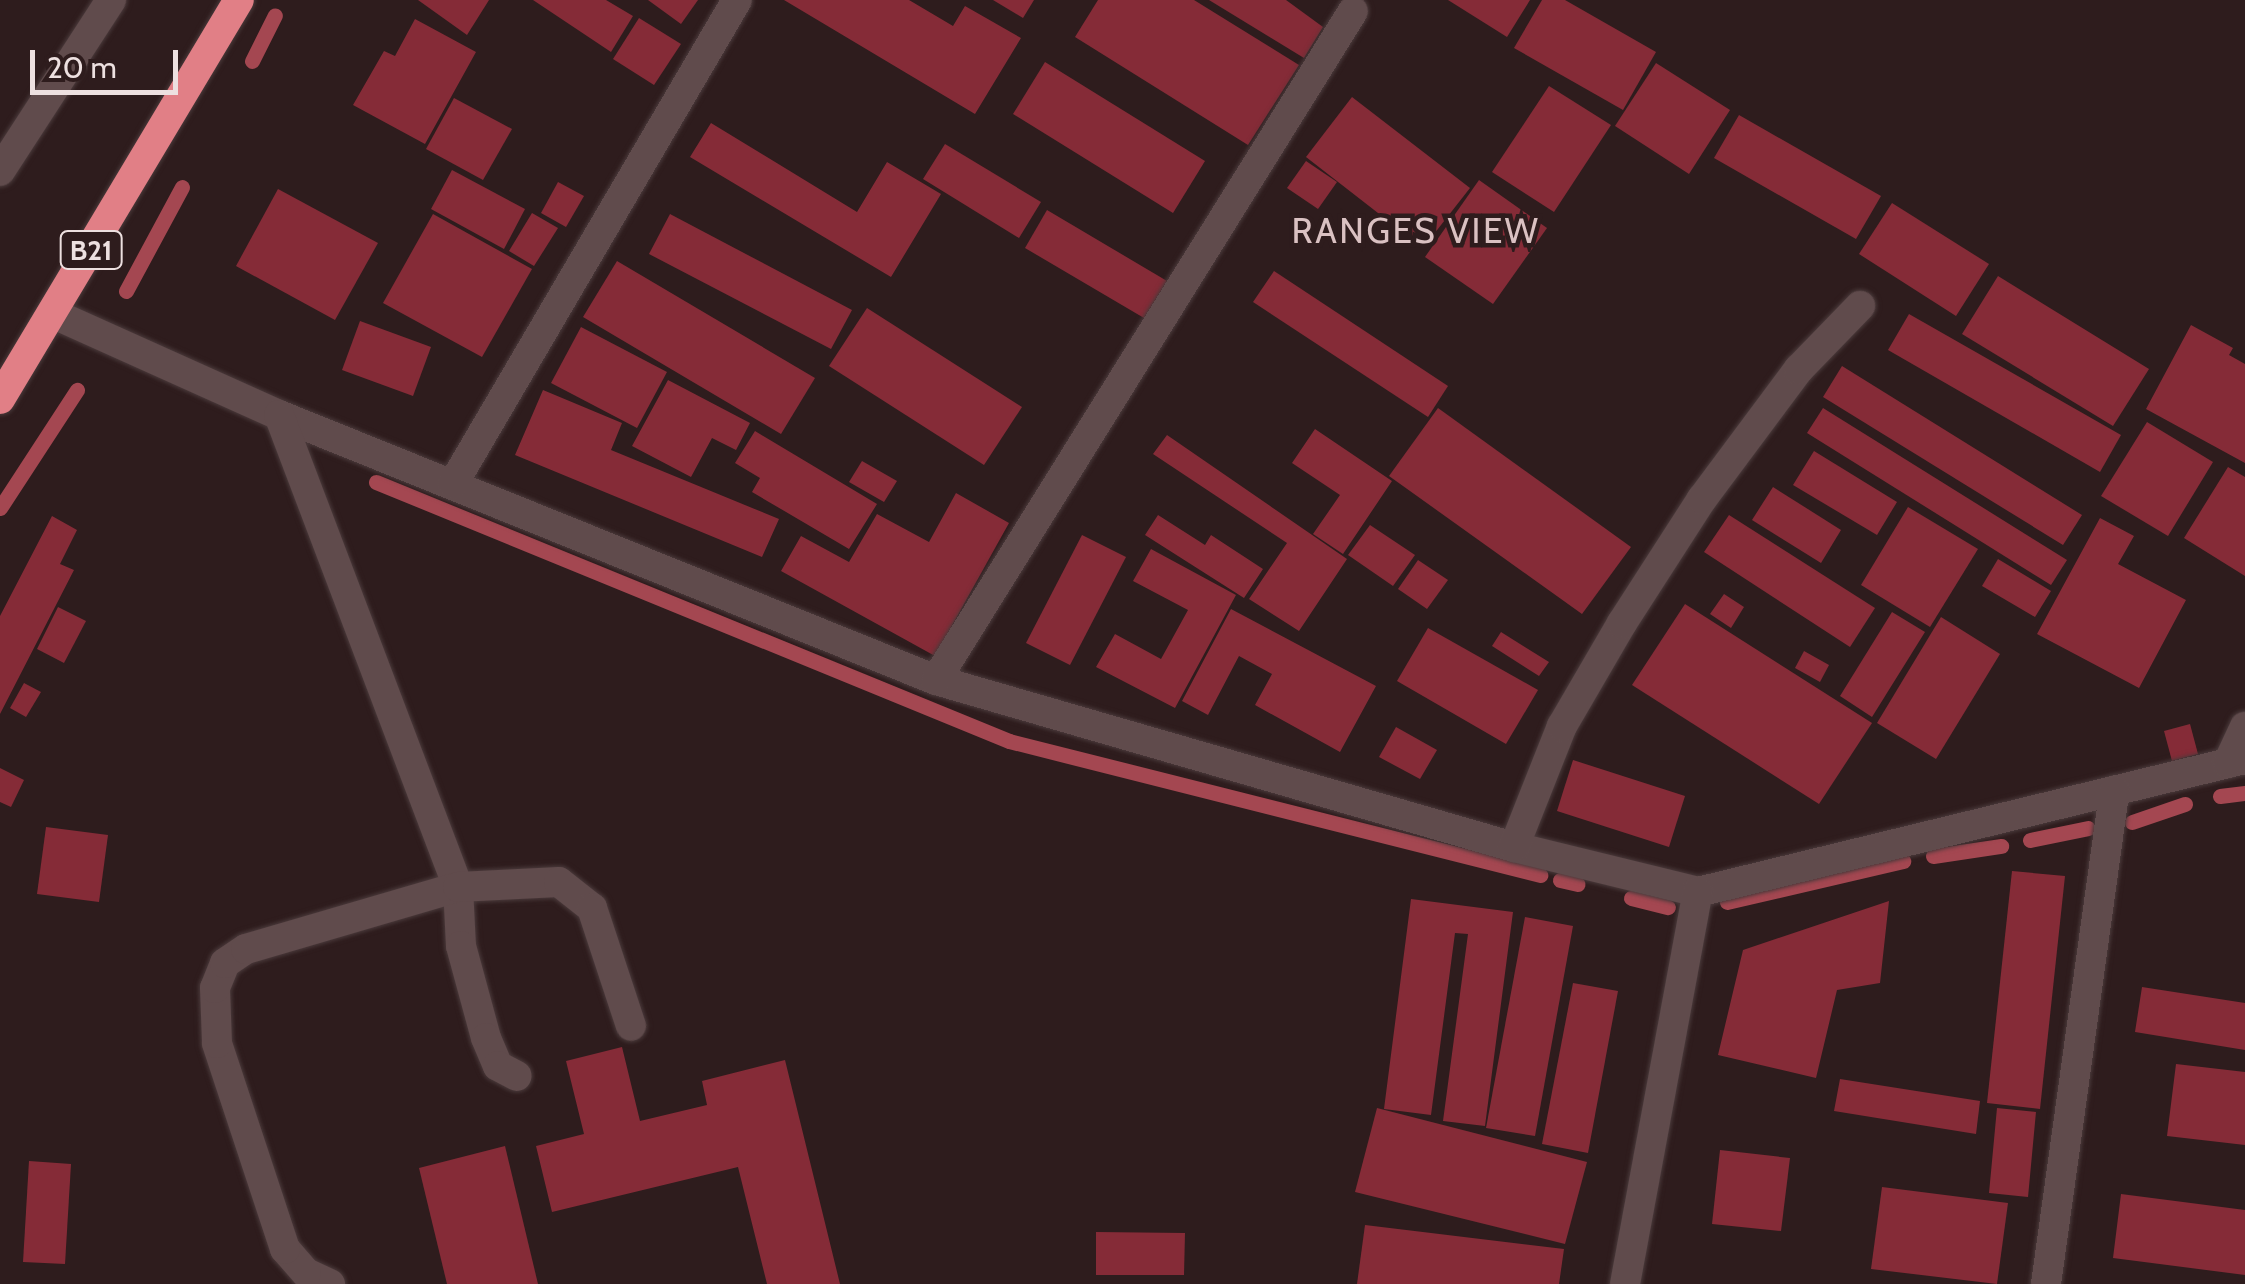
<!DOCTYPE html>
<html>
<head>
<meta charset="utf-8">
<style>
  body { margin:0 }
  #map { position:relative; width:2245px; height:1284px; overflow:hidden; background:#2e1c1d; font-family:Cabin,sans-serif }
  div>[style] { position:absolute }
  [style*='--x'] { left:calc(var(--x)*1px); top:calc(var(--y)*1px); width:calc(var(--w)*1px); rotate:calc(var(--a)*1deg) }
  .stream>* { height:15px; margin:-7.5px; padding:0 7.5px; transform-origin:7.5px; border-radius:7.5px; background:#a44751 }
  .building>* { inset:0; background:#852b37 }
  .roads { filter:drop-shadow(0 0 2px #4a3a3b) drop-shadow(0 0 2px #4a3a3b) }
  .minor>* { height:30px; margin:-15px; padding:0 15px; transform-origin:15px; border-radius:15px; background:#604b4c }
  .highway>* { height:30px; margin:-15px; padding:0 15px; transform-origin:15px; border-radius:15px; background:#e17f86 }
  span { translate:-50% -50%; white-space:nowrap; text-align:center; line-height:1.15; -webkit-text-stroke:9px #2e1c1d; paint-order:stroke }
  .shield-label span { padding:2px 8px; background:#2e1c1d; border:2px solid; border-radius:8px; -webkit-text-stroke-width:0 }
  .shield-label { font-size:28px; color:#ede0e0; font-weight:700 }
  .quarter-label { font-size:35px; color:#dac1c2; letter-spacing:2.5px }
  .scale { position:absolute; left:30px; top:50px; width:148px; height:45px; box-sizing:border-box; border:5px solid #ede0e0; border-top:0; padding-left:12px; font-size:30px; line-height:35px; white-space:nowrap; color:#ede0e0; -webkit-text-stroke:8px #2e1c1d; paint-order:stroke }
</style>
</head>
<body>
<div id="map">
  <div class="stream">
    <i style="--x:252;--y:61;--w:51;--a:-63.4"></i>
    <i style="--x:126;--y:291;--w:118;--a:-61.7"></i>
    <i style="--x:376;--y:482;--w:684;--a:22.25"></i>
    <i style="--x:1009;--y:741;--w:548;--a:14.16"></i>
    <i style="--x:0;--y:508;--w:141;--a:-56.9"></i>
    <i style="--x:2220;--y:796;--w:25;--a:-7"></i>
    <i style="--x:2132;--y:822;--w:56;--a:-18.8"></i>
    <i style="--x:2030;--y:840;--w:59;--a:-11.7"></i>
    <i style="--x:1933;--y:856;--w:69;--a:-8.4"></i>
    <i style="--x:1560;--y:880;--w:18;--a:13"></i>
    <i style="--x:1631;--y:898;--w:38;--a:14"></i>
    <i style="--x:1727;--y:902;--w:181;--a:-13.1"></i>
  </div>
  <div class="building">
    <i style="clip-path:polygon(418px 0,489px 0,467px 35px)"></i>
    <i style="clip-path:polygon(533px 0,606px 0,633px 16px,611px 52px)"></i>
    <i style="clip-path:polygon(648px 0,698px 0,681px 24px)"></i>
    <i style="clip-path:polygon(784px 0,909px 0,953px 26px,965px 6px,1021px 38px,975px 114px)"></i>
    <i style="clip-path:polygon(993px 0,1034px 0,1023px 18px)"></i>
    <i style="clip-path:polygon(1098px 0,1194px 0,1299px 65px,1248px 145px,1075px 37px)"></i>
    <i style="clip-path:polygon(1209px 0,1286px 0,1323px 27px,1304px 58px)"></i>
    <i style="clip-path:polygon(1448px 0,1530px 0,1507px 37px)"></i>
    <i style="clip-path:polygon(1542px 0,1565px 0,1656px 52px,1623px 110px,1514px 48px)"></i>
    <i style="clip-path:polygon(639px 18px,681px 44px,654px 85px,613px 59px)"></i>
    <i style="clip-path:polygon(415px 19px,476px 52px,425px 144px,353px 105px,384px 51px,395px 56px)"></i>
    <i style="clip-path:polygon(1045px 62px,1205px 161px,1173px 213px,1013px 114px)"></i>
    <i style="clip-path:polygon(1656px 63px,1730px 110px,1689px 174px,1615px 126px)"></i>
    <i style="clip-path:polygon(1549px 86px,1611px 125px,1554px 212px,1492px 172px)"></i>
    <i style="clip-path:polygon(1352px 97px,1470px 188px,1423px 248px,1306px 157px)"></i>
    <i style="clip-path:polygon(454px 98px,512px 129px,483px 180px,426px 149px)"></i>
    <i style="clip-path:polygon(1739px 115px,1881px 196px,1856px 239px,1714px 158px)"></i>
    <i style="clip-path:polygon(711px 123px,857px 212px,887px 162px,941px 194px,891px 277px,690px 157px)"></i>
    <i style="clip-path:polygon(945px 144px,1041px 202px,1019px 238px,923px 179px)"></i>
    <i style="clip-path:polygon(1306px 161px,1337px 182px,1318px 209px,1287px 188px)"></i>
    <i style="clip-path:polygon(452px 170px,525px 209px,504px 249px,431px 209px)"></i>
    <i style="clip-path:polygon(1479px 180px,1547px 228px,1493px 304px,1425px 257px)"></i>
    <i style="clip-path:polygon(558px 182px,584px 196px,566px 227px,541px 213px)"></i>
    <i style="clip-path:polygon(278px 189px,378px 243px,335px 320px,236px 266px)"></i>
    <i style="clip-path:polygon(1892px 203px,1989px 264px,1956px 316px,1859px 254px)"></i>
    <i style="clip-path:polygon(1047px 210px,1167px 281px,1144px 318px,1025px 248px)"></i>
    <i style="clip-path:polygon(532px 213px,558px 228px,534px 266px,509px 251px)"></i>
    <i style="clip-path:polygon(433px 214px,532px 269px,482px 357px,383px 303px)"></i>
    <i style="clip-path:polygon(670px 214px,852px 310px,831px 349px,649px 254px)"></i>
    <i style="clip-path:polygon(617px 261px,815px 378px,781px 434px,583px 317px)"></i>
    <i style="clip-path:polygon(1274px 271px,1448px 386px,1428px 417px,1253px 302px)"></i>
    <i style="clip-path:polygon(1998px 276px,2149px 369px,2113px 426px,1962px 334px)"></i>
    <i style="clip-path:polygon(867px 308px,1022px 407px,984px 465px,829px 366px)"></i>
    <i style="clip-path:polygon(1909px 314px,2121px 435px,2100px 472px,1888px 350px)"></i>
    <i style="clip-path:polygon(360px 321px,431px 347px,413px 396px,342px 370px)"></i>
    <i style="clip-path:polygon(2191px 325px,2233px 348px,2229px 355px,2245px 364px,2245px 463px,2146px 409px)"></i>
    <i style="clip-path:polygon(581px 327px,667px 372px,637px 428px,551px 383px)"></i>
    <i style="clip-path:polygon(1842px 366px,2082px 515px,2063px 545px,1823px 397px)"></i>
    <i style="clip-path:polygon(668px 380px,750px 423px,736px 450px,712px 438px,691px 477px,632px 446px)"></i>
    <i style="clip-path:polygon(543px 390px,622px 423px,611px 450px,779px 519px,762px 557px,515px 455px)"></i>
    <i style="clip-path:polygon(1438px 408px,1631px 547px,1582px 614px,1389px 476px)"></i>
    <i style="clip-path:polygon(1823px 408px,2067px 560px,2051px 585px,1807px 433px)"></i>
    <i style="clip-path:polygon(2147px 422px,2213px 462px,2168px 536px,2101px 496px)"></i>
    <i style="clip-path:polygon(1315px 429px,1392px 481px,1343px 554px,1313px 534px,1340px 495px,1292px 463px)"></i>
    <i style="clip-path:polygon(755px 431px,877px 504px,849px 549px,752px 492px,760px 478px,735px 463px)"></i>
    <i style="clip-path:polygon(1167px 435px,1347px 559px,1299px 631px,1249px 599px,1287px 543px,1153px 454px)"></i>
    <i style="clip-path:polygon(1814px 451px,1897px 502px,1877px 535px,1793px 485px)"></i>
    <i style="clip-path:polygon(862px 461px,897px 481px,884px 502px,849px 482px)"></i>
    <i style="clip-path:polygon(2228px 467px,2245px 477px,2245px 576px,2184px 538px)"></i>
    <i style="clip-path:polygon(1773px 487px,1841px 530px,1821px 563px,1752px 520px)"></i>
    <i style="clip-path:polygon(956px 493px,1009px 523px,935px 656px,781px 571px,801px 536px,849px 562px,877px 514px,929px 542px)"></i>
    <i style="clip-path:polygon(1908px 507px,1978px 549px,1930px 627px,1861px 585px)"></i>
    <i style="clip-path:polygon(1158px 515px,1205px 545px,1211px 535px,1263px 569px,1244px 598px,1145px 535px)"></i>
    <i style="clip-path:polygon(1729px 515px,1875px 608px,1850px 647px,1704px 552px)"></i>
    <i style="clip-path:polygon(52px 516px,77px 530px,60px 564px,74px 570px,0 714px,0 616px)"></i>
    <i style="clip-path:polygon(2100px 518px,2134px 536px,2118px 564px,2186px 600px,2139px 688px,2037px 634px)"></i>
    <i style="clip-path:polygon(1370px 525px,1415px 555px,1393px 586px,1348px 555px)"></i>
    <i style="clip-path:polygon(1082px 535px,1126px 557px,1070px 665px,1026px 643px)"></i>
    <i style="clip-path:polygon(1151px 549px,1236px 595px,1175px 708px,1096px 667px,1115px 634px,1161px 659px,1188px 610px,1133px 581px)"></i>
    <i style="clip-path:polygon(1998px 559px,2051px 591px,2035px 617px,1982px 586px)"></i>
    <i style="clip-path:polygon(1418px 560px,1448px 580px,1427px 609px,1398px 589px)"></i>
    <i style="clip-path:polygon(1724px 594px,1744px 607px,1731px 628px,1710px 614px)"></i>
    <i style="clip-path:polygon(1685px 604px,1872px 723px,1819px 804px,1632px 685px)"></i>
    <i style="clip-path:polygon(58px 607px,86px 621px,64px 663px,37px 649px)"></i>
    <i style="clip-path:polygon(1231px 609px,1376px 686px,1340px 752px,1255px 705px,1272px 674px,1239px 656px,1208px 715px,1182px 701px)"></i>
    <i style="clip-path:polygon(1892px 612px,1925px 632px,1872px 717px,1840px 696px)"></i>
    <i style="clip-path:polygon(1941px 617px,2000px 654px,1936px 759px,1877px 723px)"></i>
    <i style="clip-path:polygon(1428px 628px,1538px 690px,1506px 744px,1397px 681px)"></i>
    <i style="clip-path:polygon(1501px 632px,1549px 662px,1539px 676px,1492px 646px)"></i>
    <i style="clip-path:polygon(1804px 651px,1829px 665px,1820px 682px,1795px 668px)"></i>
    <i style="clip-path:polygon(24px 683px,41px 692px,26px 717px,10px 708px)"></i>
    <i style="clip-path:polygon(2190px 724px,2198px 754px,2172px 761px,2164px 731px)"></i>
    <i style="clip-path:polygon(1396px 727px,1437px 750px,1420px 779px,1379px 757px)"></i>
    <i style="clip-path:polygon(1573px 760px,1685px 796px,1669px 847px,1557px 811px)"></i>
    <i style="clip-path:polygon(0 768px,24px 780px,11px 807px,0 802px)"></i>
    <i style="clip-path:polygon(46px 827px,108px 835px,99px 902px,37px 894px)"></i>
    <i style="clip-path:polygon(2012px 871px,2065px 876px,2040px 1109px,1987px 1103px)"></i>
    <i style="clip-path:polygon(1411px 899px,1513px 912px,1485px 1126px,1443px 1121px,1468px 934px,1455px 933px,1431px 1115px,1384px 1109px)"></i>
    <i style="clip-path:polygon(1889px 901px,1880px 983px,1837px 990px,1816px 1078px,1718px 1055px,1743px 950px)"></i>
    <i style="clip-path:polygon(1525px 917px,1573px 926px,1535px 1136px,1486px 1128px)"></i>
    <i style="clip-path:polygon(1573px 983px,1618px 991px,1588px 1153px,1542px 1144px)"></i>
    <i style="clip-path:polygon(2142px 987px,2245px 1003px,2245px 1050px,2135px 1032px)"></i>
    <i style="clip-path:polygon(622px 1047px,640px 1121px,707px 1105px,702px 1081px,785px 1060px,840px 1284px,767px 1284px,738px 1167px,552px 1212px,536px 1146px,584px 1134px,566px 1061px)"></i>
    <i style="clip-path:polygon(2176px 1064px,2245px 1072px,2245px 1145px,2167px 1136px)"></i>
    <i style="clip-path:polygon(1840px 1079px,1980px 1101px,1976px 1134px,1834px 1111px)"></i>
    <i style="clip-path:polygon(1377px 1108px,1587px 1162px,1565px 1244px,1355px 1192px)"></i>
    <i style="clip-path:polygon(1997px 1108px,2036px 1112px,2028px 1197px,1989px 1193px)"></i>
    <i style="clip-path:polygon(505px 1146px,538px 1284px,447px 1284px,419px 1168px)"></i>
    <i style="clip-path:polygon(1720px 1150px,1790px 1158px,1781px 1231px,1712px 1224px)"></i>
    <i style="clip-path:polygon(29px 1161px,71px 1164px,65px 1264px,23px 1262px)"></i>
    <i style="clip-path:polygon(1882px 1187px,2008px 1203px,1997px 1284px,1871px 1269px)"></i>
    <i style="clip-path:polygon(2121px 1194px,2245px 1210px,2245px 1275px,2113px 1258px)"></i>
    <i style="clip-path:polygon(1365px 1225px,1564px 1249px,1559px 1284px,1357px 1284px)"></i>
    <i style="clip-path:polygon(1096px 1232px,1185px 1233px,1184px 1275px,1096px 1275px)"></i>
  </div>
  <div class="roads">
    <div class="minor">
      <i style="--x:0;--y:171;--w:204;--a:-57"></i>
      <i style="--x:54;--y:314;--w:247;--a:24.2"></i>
      <i style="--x:279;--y:415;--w:708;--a:21.97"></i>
      <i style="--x:936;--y:680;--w:602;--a:16.12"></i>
      <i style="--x:1514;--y:847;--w:189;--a:13.7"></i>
      <i style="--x:1698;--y:892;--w:563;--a:-13.67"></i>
      <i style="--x:279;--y:415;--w:505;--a:69.23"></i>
      <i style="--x:458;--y:887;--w:59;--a:87.1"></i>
      <i style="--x:461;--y:946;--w:95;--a:74.8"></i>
      <i style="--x:486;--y:1038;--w:30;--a:67"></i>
      <i style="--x:498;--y:1066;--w:21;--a:28"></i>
      <i style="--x:453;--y:484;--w:561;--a:-59.6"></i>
      <i style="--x:936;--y:680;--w:788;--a:-58.06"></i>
      <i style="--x:2228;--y:763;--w:40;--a:-65"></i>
      <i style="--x:1514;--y:847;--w:130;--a:-68.4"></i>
      <i style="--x:1562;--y:726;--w:119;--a:-59.8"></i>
      <i style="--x:1622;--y:623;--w:148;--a:-57.2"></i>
      <i style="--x:1702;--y:499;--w:162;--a:-53.3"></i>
      <i style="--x:1799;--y:369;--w:88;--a:-45.9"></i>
      <i style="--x:330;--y:1284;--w:26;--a:-155"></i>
      <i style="--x:306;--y:1273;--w:32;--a:-131"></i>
      <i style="--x:285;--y:1249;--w:217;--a:-108.3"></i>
      <i style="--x:217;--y:1043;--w:55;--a:-92.1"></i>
      <i style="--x:215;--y:988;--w:27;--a:-68"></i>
      <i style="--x:225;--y:963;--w:25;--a:-34"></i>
      <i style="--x:246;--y:949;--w:221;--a:-16.3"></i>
      <i style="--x:458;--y:887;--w:101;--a:-2.8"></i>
      <i style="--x:559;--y:882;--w:42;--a:38.2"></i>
      <i style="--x:592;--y:908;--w:124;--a:71.7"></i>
      <i style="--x:1625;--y:1284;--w:399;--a:-79.5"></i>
      <i style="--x:2046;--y:1284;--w:498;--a:-82.1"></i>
    </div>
    <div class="highway">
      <i style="--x:0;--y:399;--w:465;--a:-59.1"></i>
    </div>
  </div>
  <div class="shield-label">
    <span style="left:91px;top:250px">B21</span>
  </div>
  <div class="quarter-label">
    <span style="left:1416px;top:231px">RANGES VIEW</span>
  </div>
  <div class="scale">20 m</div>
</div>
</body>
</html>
